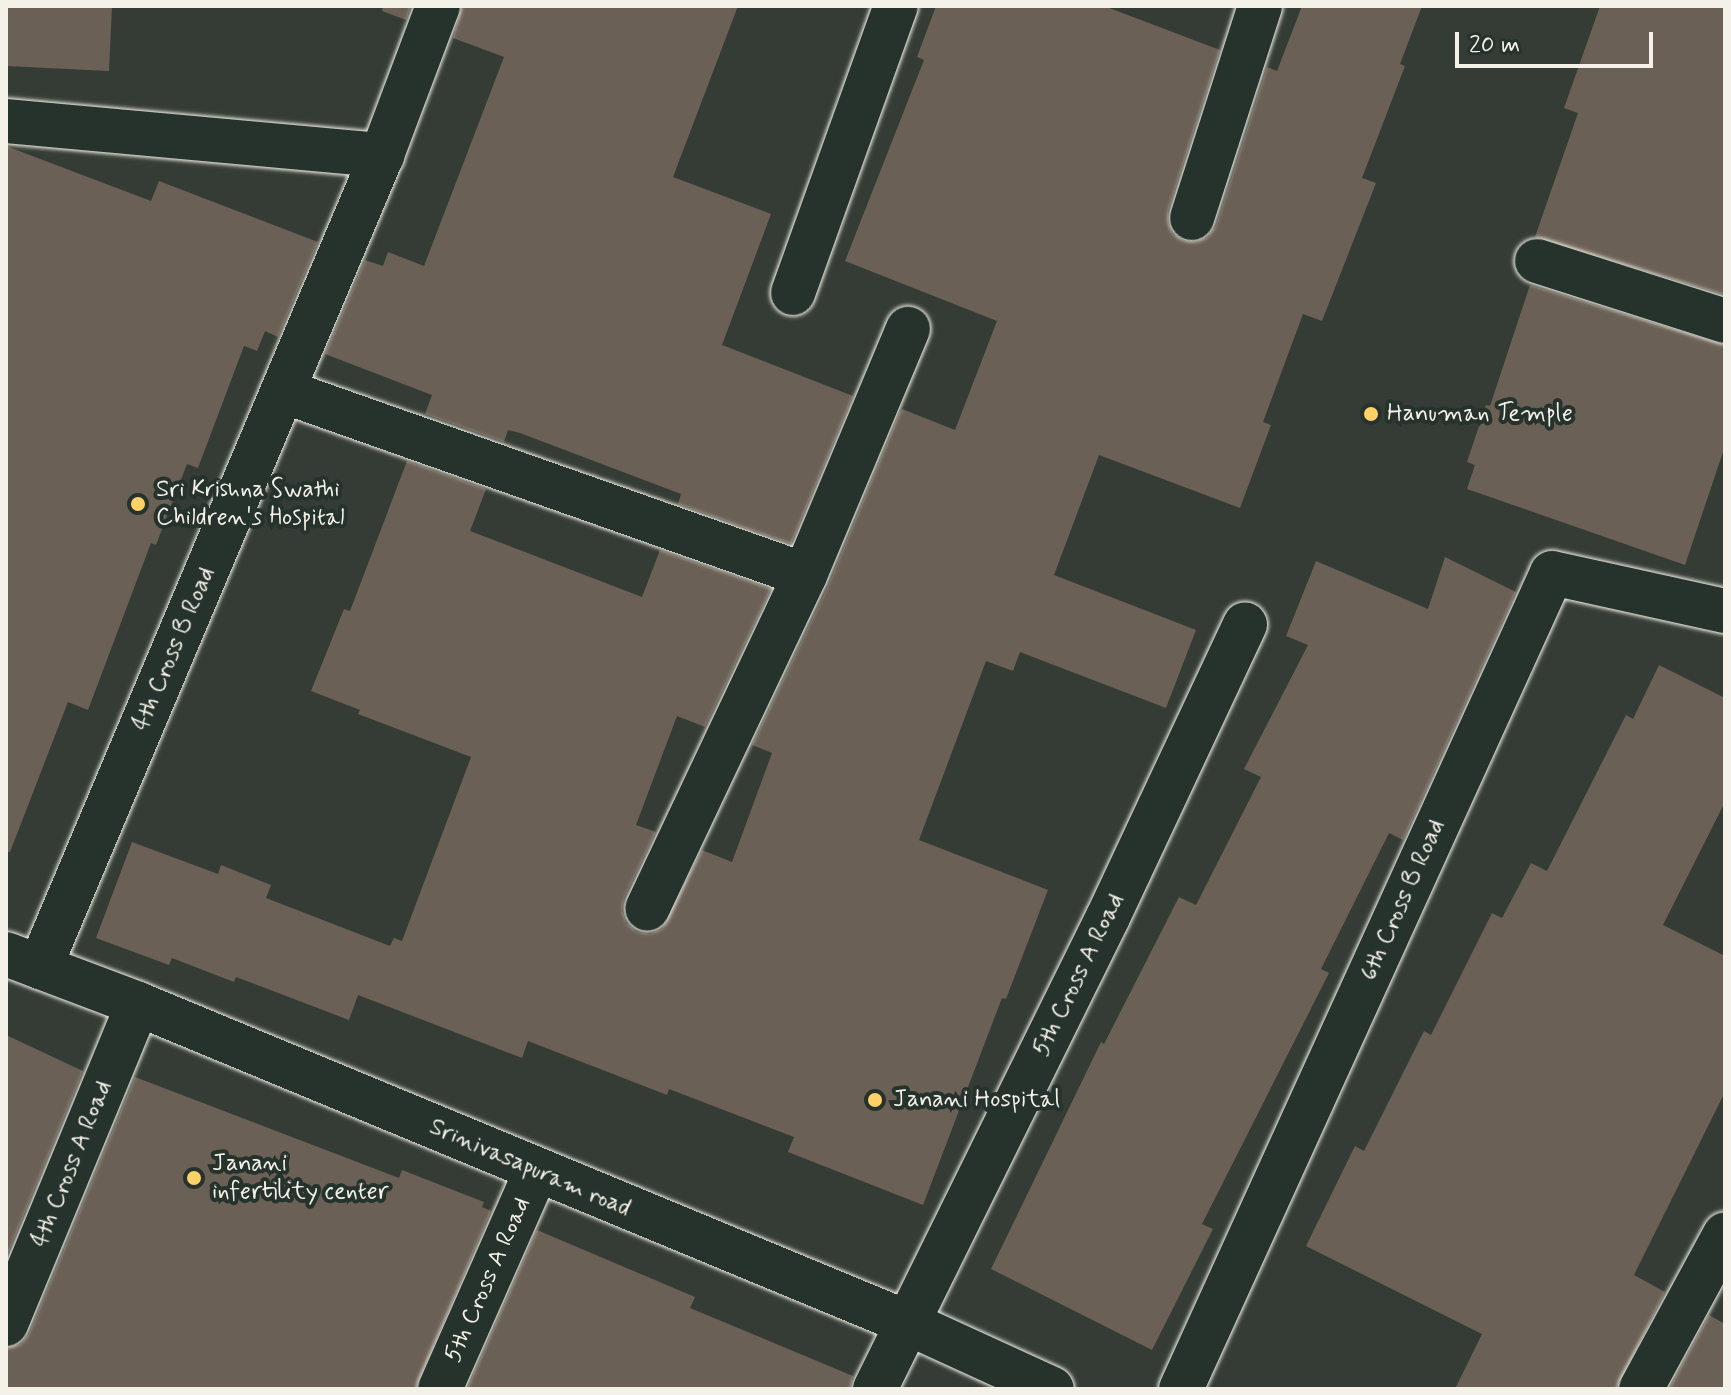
<!DOCTYPE html>
<html>
<head>
<meta charset="utf-8">
<style>
  body { margin:0 }
  #map { position:relative; width:1731px; height:1395px; overflow:hidden; background:#343c35; font-family:Mynerve,sans-serif }
  div>[style] { position:absolute }
  [style*='--x'] { left:calc(var(--x)*1px); top:calc(var(--y)*1px); width:calc(var(--w)*1px); rotate:calc(var(--a)*1deg) }
  .building>* { inset:0; background:#6b6055 }
  .roads { filter:drop-shadow(0 0 2px #f4f1e8) drop-shadow(0 0 2px #f4f1e8) }
  .street>* { height:44px; margin:-22px; padding:0 22px; transform-origin:22px; border-radius:22px; background:#26332d }
  .dots>* { width:22px; height:22px; translate:-50% -50%; box-sizing:border-box; border:4px solid #26332d; border-radius:50% }
  span { translate:-50% -50%; white-space:nowrap; text-align:center; line-height:1.15; -webkit-text-stroke:8px #26332d; paint-order:stroke }
  .poi-label { font-size:24px; color:#f4f1e8 }
  .left { translate:0 -50%; text-align:left }
  .street-label { font-size:24px; color:#f4f1e8 }
  .frame { position:absolute; inset:0; border:8px solid #f4f1e8; pointer-events:none }
  .scale { position:absolute; left:1455px; top:32px; width:198px; height:36px; box-sizing:border-box; border:4px solid #f4f1e8; border-top:0; padding-left:10px; font-size:24px; line-height:28px; white-space:nowrap; color:#f4f1e8; -webkit-text-stroke:6px #26332d; paint-order:stroke }
</style>
</head>
<body>
<div id="map">
  <div class="building">
    <i style="clip-path:polygon(6px 6px,112px 6px,109px 71px,6px 66px)"></i>
    <i style="clip-path:polygon(383px 6px,411px 6px,406px 20px,382px 11px)"></i>
    <i style="clip-path:polygon(462px 6px,738px 6px,673px 177px,771px 214px,722px 345px,853px 396px,791px 544px,678px 504px,681px 494px,520px 433px,508px 430px,504px 442px,425px 414px,432px 395px,325px 354px,365px 260px,383px 266px,388px 252px,424px 266px,504px 57px,453px 38px)"></i>
    <i style="clip-path:polygon(936px 6px,1104px 6px,1220px 50px,1168px 211px,1168px 222px,1173px 234px,1184px 241px,1196px 242px,1208px 237px,1216px 226px,1267px 67px,1277px 71px,1302px 6px,1422px 6px,1400px 64px,1405px 66px,1362px 178px,1376px 183px,1322px 321px,1303px 314px,1263px 422px,1271px 425px,1240px 508px,1099px 455px,1054px 575px,1196px 630px,1166px 708px,1020px 652px,1013px 671px,986px 661px,919px 840px,1048px 890px,1006px 999px,1002px 998px,923px 1205px,788px 1152px,794px 1137px,669px 1089px,667px 1095px,528px 1041px,522px 1058px,358px 995px,349px 1020px,236px 977px,234px 982px,172px 958px,169px 965px,96px 938px,132px 842px,218px 874px,221px 865px,271px 885px,266px 898px,390px 946px,394px 938px,402px 941px,471px 757px,358px 714px,360px 710px,311px 691px,344px 609px,350px 611px,407px 461px,486px 489px,470px 531px,642px 597px,660px 550px,771px 589px,705px 727px,677px 716px,636px 825px,656px 832px,624px 898px,622px 910px,626px 923px,637px 932px,650px 934px,662px 929px,702px 850px,732px 862px,772px 753px,752px 745px,828px 586px,899px 414px,902px 409px,955px 430px,997px 321px,845px 261px,924px 60px,917px 57px)"></i>
    <i style="clip-path:polygon(1600px 6px,1725px 6px,1725px 295px,1535px 237px,1578px 113px,1564px 108px)"></i>
    <i style="clip-path:polygon(6px 146px,151px 201px,159px 181px,318px 242px,278px 337px,265px 331px,257px 351px,244px 346px,198px 468px,187px 464px,156px 545px,151px 543px,88px 710px,68px 702px,10px 852px,6px 852px)"></i>
    <i style="clip-path:polygon(1530px 285px,1725px 345px,1725px 446px,1685px 565px,1467px 489px,1475px 465px,1467px 462px,1486px 405px,1490px 406px)"></i>
    <i style="clip-path:polygon(1445px 557px,1516px 592px,1403px 840px,1389px 833px,1321px 969px,1329px 973px,1202px 1224px,1213px 1229px,1152px 1350px,991px 1269px,1101px 1042px,1104px 1044px,1179px 897px,1196px 905px,1261px 777px,1244px 769px,1308px 645px,1286px 636px,1316px 561px,1428px 609px)"></i>
    <i style="clip-path:polygon(1659px 665px,1725px 698px,1725px 802px,1663px 925px,1725px 956px,1725px 1092px,1634px 1275px,1665px 1292px,1616px 1389px,1455px 1389px,1482px 1334px,1306px 1246px,1355px 1146px,1364px 1151px,1424px 1031px,1431px 1035px,1492px 913px,1502px 918px,1531px 863px,1547px 871px,1626px 715px,1633px 719px)"></i>
    <i style="clip-path:polygon(6px 1035px,83px 1071px,6px 1258px)"></i>
    <i style="clip-path:polygon(135px 1077px,399px 1178px,402px 1170px,484px 1202px,482px 1207px,491px 1211px,415px 1389px,6px 1389px,6px 1348px,21px 1344px,29px 1334px)"></i>
    <i style="clip-path:polygon(537px 1230px,695px 1297px,690px 1308px,853px 1376px,850px 1389px,467px 1389px)"></i>
    <i style="clip-path:polygon(1709px 1315px,1725px 1324px,1725px 1389px,1669px 1389px)"></i>
  </div>
  <div class="roads">
    <div class="street">
      <i style="--x:6;--y:121;--w:378;--a:5.2"></i>
      <i style="--x:1192;--y:218;--w:223;--a:-72.2"></i>
      <i style="--x:1537;--y:261;--w:197;--a:17.7"></i>
      <i style="--x:793;--y:293;--w:305;--a:-70.3"></i>
      <i style="--x:283;--y:391;--w:553;--a:19.42"></i>
      <i style="--x:805;--y:575;--w:369;--a:115.3"></i>
      <i style="--x:805;--y:575;--w:267;--a:-67.3"></i>
      <i style="--x:6;--y:954;--w:141;--a:20.7"></i>
      <i style="--x:138;--y:1004;--w:833;--a:22.5"></i>
      <i style="--x:908;--y:1323;--w:158;--a:24.6"></i>
      <i style="--x:40;--y:967;--w:881;--a:-67.16"></i>
      <i style="--x:382;--y:155;--w:159;--a:-69.4"></i>
      <i style="--x:6;--y:1324;--w:346;--a:-67.6"></i>
      <i style="--x:440;--y:1389;--w:238;--a:-66.2"></i>
      <i style="--x:875;--y:1389;--w:526;--a:-63.73"></i>
      <i style="--x:1108;--y:917;--w:323;--a:-64.9"></i>
      <i style="--x:1181;--y:1389;--w:896;--a:-65.55"></i>
      <i style="--x:1552;--y:573;--w:177;--a:12.4"></i>
      <i style="--x:1641;--y:1389;--w:176;--a:-61.5"></i>
    </div>
  </div>
  <div class="dots">
    <i style="left:1371px;top:414px;background:#ffd166"></i>
    <i style="left:138px;top:504px;background:#ffd166"></i>
    <i style="left:875px;top:1100px;background:#ffd166"></i>
    <i style="left:194px;top:1178px;background:#ffd166"></i>
  </div>
  <div class="poi-label">
    <span class="left" style="left:1387px;top:414px">Hanuman Temple</span>
    <span class="left" style="left:156px;top:504px">Sri Krishna Swathi<br>Children's Hospital</span>
    <span class="left" style="left:893px;top:1100px">Janani Hospital</span>
    <span class="left" style="left:212px;top:1178px">Janani<br>infertility center</span>
  </div>
  <div class="street-label">
    <span style="left:174px;top:649px;rotate:-67deg">4th Cross B Road</span>
    <span style="left:1403px;top:900px;rotate:-66deg">6th Cross B Road</span>
    <span style="left:1079px;top:975px;rotate:-64deg">5th Cross A Road</span>
    <span style="left:72px;top:1164px;rotate:-68deg">4th Cross A Road</span>
    <span style="left:530px;top:1168px;rotate:23deg">Srinivasapuram road</span>
    <span style="left:488px;top:1280px;rotate:-66deg">5th Cross A Road</span>
  </div>
  <div class="frame"></div>
  <div class="scale">20 m</div>
</div>
</body>
</html>
